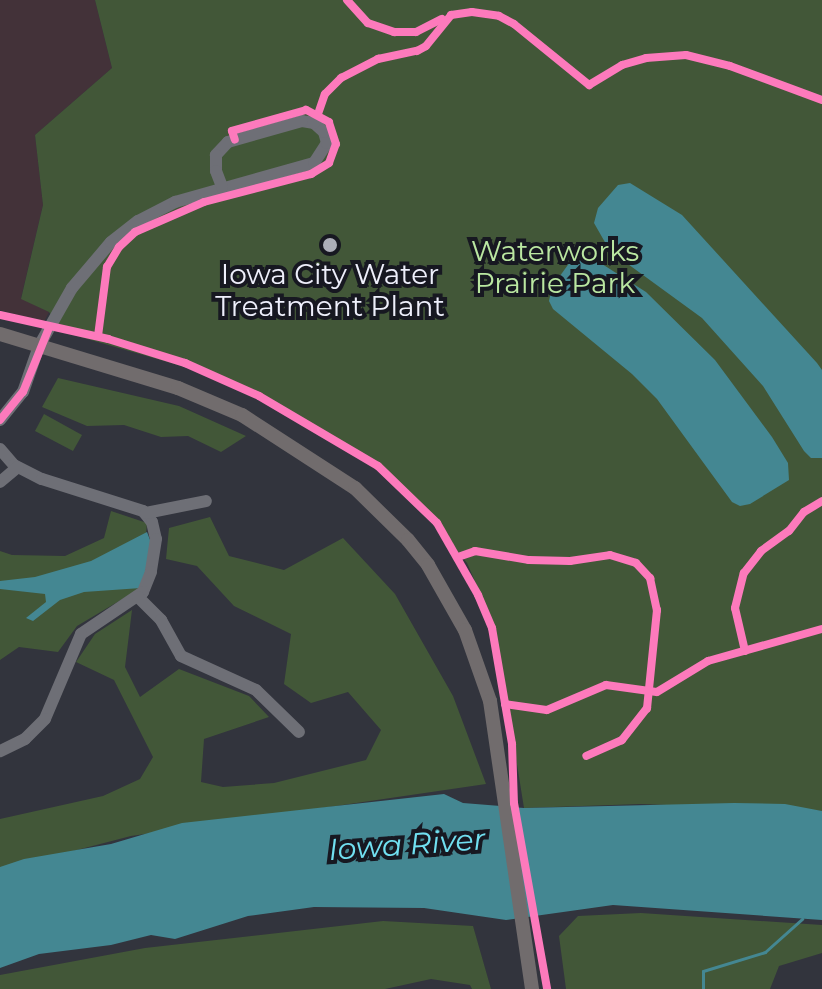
<!DOCTYPE html>
<html>
<head>
<meta charset="utf-8">
<style>
  body { margin:0 }
  #map { position:relative; width:822px; height:989px; overflow:hidden; background:#32343d; font-family:Montserrat,sans-serif }
  div>[style] { position:absolute }
  [style*='--x'] { left:calc(var(--x)*1px); top:calc(var(--y)*1px); width:calc(var(--w)*1px); rotate:calc(var(--a)*1deg) }
  .commercial>* { inset:0; background:#433239 }
  .green>* { inset:0; background:#425738 }
  .water>* { inset:0; background:#448792 }
  .stream>* { height:3px; margin:-1.5px; padding:0 1.5px; transform-origin:1.5px; border-radius:1.5px; background:#448792 }
  .minor>* { height:12px; margin:-6px; padding:0 6px; transform-origin:6px; border-radius:6px; background:#6e6f76 }
  .major>* { height:14px; margin:-7px; padding:0 7px; transform-origin:7px; border-radius:7px; background:#716c6d }
  .cycleway>* { height:8px; margin:-4px; padding:0 4px; transform-origin:4px; border-radius:4px; background:#fd7abc }
  .dots>* { width:22px; height:22px; translate:-50% -50%; box-sizing:border-box; border:4px solid #171821; border-radius:50% }
  span { translate:-50% -50%; white-space:nowrap; text-align:center; line-height:1.15; -webkit-text-stroke:8px #171821; paint-order:stroke }
  .park-label { font-size:28px; color:#bae7a1 }
  .poi-label { font-size:28px; color:#eeeffb }
  .water-label { font-size:30px; color:#71e0f1; font-style:italic }
</style>
</head>
<body>
<div id="map">
  <div class="commercial">
    <i style="clip-path:polygon(0 0,95px 0,112px 68px,35px 135px,43px 205px,21px 298px,49px 312px,44px 322px,0 310px)"></i>
  </div>
  <div class="green">
    <i style="clip-path:polygon(95px 0,822px 0,822px 811px,641px 804px,524px 808px,495px 627px,467px 563px,411px 495px,378px 466px,259px 396px,206px 373px,49px 328px,54px 319px,49px 312px,21px 299px,43px 205px,35px 135px,112px 68px)"></i>
    <i style="clip-path:polygon(58px 378px,179px 406px,246px 436px,221px 452px,188px 436px,161px 437px,124px 425px,87px 426px,42px 407px)"></i>
    <i style="clip-path:polygon(44px 414px,82px 435px,73px 451px,35px 431px)"></i>
    <i style="clip-path:polygon(111px 511px,147px 523px,141px 588px,77px 626px,58px 652px,19px 647px,0 660px,0 551px,12px 555px,65px 556px,104px 538px)"></i>
    <i style="clip-path:polygon(210px 517px,229px 556px,284px 570px,343px 538px,395px 594px,453px 696px,486px 784px,131px 836px,0 870px,0 819px,103px 796px,140px 779px,153px 757px,114px 680px,76px 662px,95px 634px,132px 610px,125px 667px,140px 697px,179px 669px,249px 696px,269px 717px,204px 739px,201px 782px,223px 787px,274px 783px,366px 760px,381px 730px,348px 692px,311px 703px,284px 684px,291px 634px,234px 606px,197px 566px,166px 559px,169px 528px)"></i>
    <i style="clip-path:polygon(641px 913px,822px 925px,822px 953px,779px 966px,770px 989px,566px 989px,559px 936px,578px 916px)"></i>
    <i style="clip-path:polygon(383px 921px,473px 926px,491px 989px,472px 989px,470px 985px,431px 979px,385px 989px,0 989px,0 975px,145px 948px)"></i>
  </div>
  <div class="water">
    <i style="clip-path:polygon(630px 183px,682px 215px,817px 363px,822px 370px,822px 458px,811px 458px,804px 451px,763px 386px,702px 318px,610px 251px,594px 223px,598px 208px,618px 185px)"></i>
    <i style="clip-path:polygon(575px 255px,602px 264px,646px 292px,715px 360px,772px 437px,788px 463px,789px 480px,750px 504px,740px 506px,732px 502px,657px 399px,632px 374px,553px 309px,549px 301px,552px 287px)"></i>
    <i style="clip-path:polygon(147px 532px,152px 545px,141px 588px,84px 592px,60px 600px,33px 621px,26px 618px,46px 602px,45px 594px,0 589px,0 581px,35px 577px,91px 561px)"></i>
    <i style="clip-path:polygon(444px 794px,463px 803px,524px 808px,734px 803px,785px 804px,822px 811px,822px 920px,613px 905px,506px 920px,424px 908px,314px 907px,248px 916px,175px 939px,151px 935px,111px 945px,39px 954px,0 968px,0 867px,24px 859px,111px 844px,182px 823px)"></i>
  </div>
  <div class="stream">
    <i style="--x:703;--y:989;--w:18;--a:-90"></i>
    <i style="--x:703;--y:971;--w:65;--a:-17"></i>
    <i style="--x:765;--y:952;--w:50;--a:-41.7"></i>
  </div>
  <div class="minor">
    <i style="--x:0;--y:420;--w:36;--a:-51"></i>
    <i style="--x:23;--y:392;--w:49;--a:-70.8"></i>
    <i style="--x:39;--y:346;--w:67;--a:-60.4"></i>
    <i style="--x:72;--y:288;--w:60;--a:-49.7"></i>
    <i style="--x:111;--y:242;--w:34;--a:-38"></i>
    <i style="--x:138;--y:221;--w:42;--a:-27.2"></i>
    <i style="--x:175;--y:202;--w:144;--a:-15.7"></i>
    <i style="--x:314;--y:163;--w:24;--a:-57"></i>
    <i style="--x:327;--y:143;--w:11;--a:-105"></i>
    <i style="--x:324;--y:132;--w:13;--a:-138"></i>
    <i style="--x:314;--y:123;--w:12;--a:-171"></i>
    <i style="--x:302;--y:121;--w:77;--a:164.2"></i>
    <i style="--x:228;--y:142;--w:18;--a:133"></i>
    <i style="--x:216;--y:155;--w:16;--a:90"></i>
    <i style="--x:216;--y:171;--w:17;--a:69"></i>
    <i style="--x:0;--y:449;--w:21;--a:49"></i>
    <i style="--x:14;--y:465;--w:31;--a:27"></i>
    <i style="--x:42;--y:479;--w:106;--a:17.6"></i>
    <i style="--x:143;--y:511;--w:14;--a:51"></i>
    <i style="--x:152;--y:522;--w:17;--a:77"></i>
    <i style="--x:156;--y:539;--w:33;--a:99"></i>
    <i style="--x:151;--y:572;--w:22;--a:112"></i>
    <i style="--x:143;--y:592;--w:75;--a:145.9"></i>
    <i style="--x:81;--y:634;--w:92;--a:113"></i>
    <i style="--x:45;--y:719;--w:28;--a:135"></i>
    <i style="--x:25;--y:739;--w:28;--a:154"></i>
    <i style="--x:0;--y:482;--w:23;--a:-40"></i>
    <i style="--x:146;--y:513;--w:61;--a:-11.3"></i>
    <i style="--x:138;--y:597;--w:33;--a:45"></i>
    <i style="--x:161;--y:620;--w:41;--a:60.9"></i>
    <i style="--x:181;--y:656;--w:82;--a:24.4"></i>
    <i style="--x:256;--y:690;--w:60;--a:44.3"></i>
  </div>
  <div class="major">
    <i style="--x:0;--y:334;--w:186;--a:16.9"></i>
    <i style="--x:178;--y:388;--w:69;--a:22.9"></i>
    <i style="--x:242;--y:415;--w:135;--a:32.9"></i>
    <i style="--x:355;--y:488;--w:74;--a:44.5"></i>
    <i style="--x:408;--y:540;--w:32;--a:51"></i>
    <i style="--x:428;--y:565;--w:75;--a:60.4"></i>
    <i style="--x:465;--y:630;--w:75;--a:70.6"></i>
    <i style="--x:490;--y:701;--w:291;--a:81.7"></i>
  </div>
  <div class="cycleway">
    <i style="--x:347;--y:0;--w:31;--a:48"></i>
    <i style="--x:368;--y:23;--w:28;--a:19"></i>
    <i style="--x:394;--y:32;--w:22;--a:0"></i>
    <i style="--x:416;--y:32;--w:29;--a:-27"></i>
    <i style="--x:318;--y:114;--w:21;--a:-71"></i>
    <i style="--x:325;--y:94;--w:23;--a:-45"></i>
    <i style="--x:341;--y:78;--w:42;--a:-27.2"></i>
    <i style="--x:378;--y:59;--w:40;--a:-12"></i>
    <i style="--x:417;--y:51;--w:10;--a:-29"></i>
    <i style="--x:426;--y:46;--w:40;--a:-51"></i>
    <i style="--x:451;--y:15;--w:21;--a:-8"></i>
    <i style="--x:472;--y:12;--w:27;--a:8"></i>
    <i style="--x:499;--y:16;--w:17;--a:28"></i>
    <i style="--x:514;--y:24;--w:97;--a:39.1"></i>
    <i style="--x:589;--y:85;--w:39;--a:-31"></i>
    <i style="--x:622;--y:65;--w:25;--a:-16"></i>
    <i style="--x:646;--y:58;--w:40;--a:-4.3"></i>
    <i style="--x:686;--y:55;--w:45;--a:14"></i>
    <i style="--x:730;--y:66;--w:98;--a:20.3"></i>
    <i style="--x:0;--y:315;--w:111;--a:12.5"></i>
    <i style="--x:108;--y:339;--w:81;--a:17.3"></i>
    <i style="--x:185;--y:363;--w:81;--a:24"></i>
    <i style="--x:259;--y:396;--w:138;--a:30.5"></i>
    <i style="--x:378;--y:466;--w:82;--a:44"></i>
    <i style="--x:437;--y:523;--w:83;--a:60.3"></i>
    <i style="--x:478;--y:595;--w:36;--a:67"></i>
    <i style="--x:492;--y:628;--w:118;--a:80.2"></i>
    <i style="--x:512;--y:744;--w:59;--a:88.1"></i>
    <i style="--x:514;--y:803;--w:189;--a:79.9"></i>
    <i style="--x:98;--y:336;--w:70;--a:-82.6"></i>
    <i style="--x:107;--y:267;--w:23;--a:-59"></i>
    <i style="--x:119;--y:247;--w:22;--a:-43"></i>
    <i style="--x:135;--y:232;--w:75;--a:-23.5"></i>
    <i style="--x:204;--y:202;--w:111;--a:-14.7"></i>
    <i style="--x:311;--y:174;--w:21;--a:-31"></i>
    <i style="--x:329;--y:163;--w:20;--a:-70"></i>
    <i style="--x:336;--y:144;--w:23;--a:-108"></i>
    <i style="--x:329;--y:122;--w:26;--a:-152"></i>
    <i style="--x:306;--y:110;--w:77;--a:164.2"></i>
    <i style="--x:232;--y:131;--w:9;--a:72"></i>
    <i style="--x:0;--y:420;--w:36;--a:-51"></i>
    <i style="--x:23;--y:392;--w:69;--a:-67.9"></i>
    <i style="--x:458;--y:557;--w:18;--a:-19"></i>
    <i style="--x:475;--y:551;--w:55;--a:9.5"></i>
    <i style="--x:529;--y:560;--w:41;--a:1.4"></i>
    <i style="--x:570;--y:561;--w:40;--a:-8.5"></i>
    <i style="--x:610;--y:555;--w:27;--a:17"></i>
    <i style="--x:636;--y:563;--w:21;--a:47"></i>
    <i style="--x:650;--y:578;--w:33;--a:78"></i>
    <i style="--x:657;--y:610;--w:99;--a:95.8"></i>
    <i style="--x:647;--y:708;--w:41;--a:128"></i>
    <i style="--x:622;--y:740;--w:39;--a:156"></i>
    <i style="--x:745;--y:651;--w:44;--a:-103.1"></i>
    <i style="--x:735;--y:608;--w:36;--a:-76"></i>
    <i style="--x:744;--y:573;--w:28;--a:-52"></i>
    <i style="--x:761;--y:551;--w:34;--a:-36"></i>
    <i style="--x:789;--y:531;--w:24;--a:-52"></i>
    <i style="--x:804;--y:512;--w:21;--a:-31"></i>
    <i style="--x:505;--y:704;--w:42;--a:8.1"></i>
    <i style="--x:547;--y:710;--w:64;--a:-23"></i>
    <i style="--x:606;--y:685;--w:51;--a:7.8"></i>
    <i style="--x:657;--y:692;--w:60;--a:-31.3"></i>
    <i style="--x:708;--y:661;--w:118;--a:-15.7"></i>
  </div>
  <div class="dots">
    <i style="left:330px;top:245px;background:#acaeb8"></i>
  </div>
  <div class="park-label">
    <span style="left:555px;top:267px">Waterworks<br>Prairie Park</span>
  </div>
  <div class="poi-label">
    <span style="left:330px;top:290px">Iowa City Water<br>Treatment Plant</span>
  </div>
  <div class="water-label">
    <span style="left:407px;top:845px;rotate:-4deg">Iowa River</span>
  </div>
</div>
</body>
</html>
